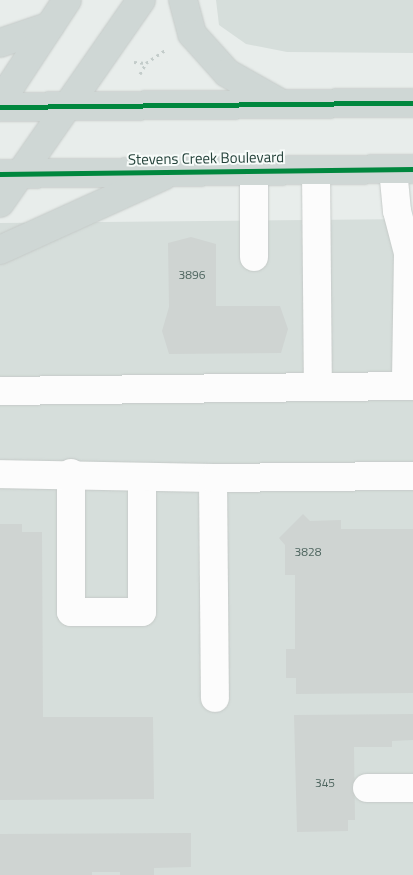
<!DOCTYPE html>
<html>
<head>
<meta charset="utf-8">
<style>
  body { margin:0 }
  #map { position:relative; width:413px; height:875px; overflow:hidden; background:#e8edeb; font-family:"Titillium Web",sans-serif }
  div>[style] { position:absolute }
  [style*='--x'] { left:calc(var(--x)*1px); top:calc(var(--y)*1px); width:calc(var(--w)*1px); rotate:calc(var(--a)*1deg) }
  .built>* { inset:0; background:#d6dedb }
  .building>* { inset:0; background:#cfd4d2 }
  .path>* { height:3px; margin-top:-1.5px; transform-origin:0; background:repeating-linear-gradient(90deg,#c3ccca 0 2.5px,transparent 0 6.5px) }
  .roads { filter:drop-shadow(0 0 1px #c5cac8) drop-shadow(0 0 1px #c5cac8) }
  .minor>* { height:28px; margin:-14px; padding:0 14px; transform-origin:14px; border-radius:14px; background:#fcfcfc }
  .major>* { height:28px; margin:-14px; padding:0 14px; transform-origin:14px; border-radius:14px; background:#cfd7d5 }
  .cycleway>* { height:5px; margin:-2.5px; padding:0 2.5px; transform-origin:2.5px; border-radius:2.5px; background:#00873e }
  span { translate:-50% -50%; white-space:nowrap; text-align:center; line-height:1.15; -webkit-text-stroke:4px #f7fbf9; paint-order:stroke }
  .number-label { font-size:12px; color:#506761 }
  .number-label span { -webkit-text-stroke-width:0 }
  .street-label { font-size:15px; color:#24423a }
</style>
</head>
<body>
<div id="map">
  <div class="built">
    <i style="clip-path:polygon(216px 0,413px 0,413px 53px,287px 52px,246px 44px,219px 25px)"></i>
    <i style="clip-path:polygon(413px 219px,413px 875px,0 875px,0 223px)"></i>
  </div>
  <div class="building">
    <i style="clip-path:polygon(191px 237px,216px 244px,216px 306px,280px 306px,288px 329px,281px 353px,169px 354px,162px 331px,169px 307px,168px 243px)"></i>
    <i style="clip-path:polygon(303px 514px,310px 521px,341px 520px,341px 529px,413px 529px,413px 693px,296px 694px,296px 678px,286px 678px,286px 649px,295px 649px,295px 575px,285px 575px,285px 545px,279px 538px)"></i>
    <i style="clip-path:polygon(0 524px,22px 524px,22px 532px,42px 532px,43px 717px,153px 717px,154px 799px,0 800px)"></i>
    <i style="clip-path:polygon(413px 714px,413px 740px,392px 741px,392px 747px,354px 747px,355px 820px,348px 820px,348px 831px,297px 832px,294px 715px)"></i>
    <i style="clip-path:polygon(191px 833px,191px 867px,154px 868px,154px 875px,120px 875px,120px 872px,92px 872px,92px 875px,0 875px,0 834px)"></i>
  </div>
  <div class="path">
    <i style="--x:134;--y:62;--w:12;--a:5"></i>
    <i style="--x:146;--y:63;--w:25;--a:-34"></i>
    <i style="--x:140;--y:74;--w:13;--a:-61"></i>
  </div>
  <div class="roads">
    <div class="minor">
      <i style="--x:393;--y:169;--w:42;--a:84.6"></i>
      <i style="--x:397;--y:211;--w:43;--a:75.3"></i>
      <i style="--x:408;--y:253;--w:133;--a:90.9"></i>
      <i style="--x:254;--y:170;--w:87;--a:90"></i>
      <i style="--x:316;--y:170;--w:217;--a:89.5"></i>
      <i style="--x:0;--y:391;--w:413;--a:-0.7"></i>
      <i style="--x:71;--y:473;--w:139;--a:90"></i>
      <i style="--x:71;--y:612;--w:71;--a:0"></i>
      <i style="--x:142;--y:612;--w:134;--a:-90"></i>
      <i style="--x:0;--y:474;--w:213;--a:1.1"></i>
      <i style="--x:213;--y:478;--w:220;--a:89.5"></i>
      <i style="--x:213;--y:478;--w:200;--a:-0.6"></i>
      <i style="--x:367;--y:788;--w:46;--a:0"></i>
    </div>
    <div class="major">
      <i style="--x:183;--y:0;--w:35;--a:75"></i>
      <i style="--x:192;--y:34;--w:52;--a:48.1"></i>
      <i style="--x:227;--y:73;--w:61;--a:29.5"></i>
      <i style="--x:0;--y:43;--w:53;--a:-18.8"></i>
      <i style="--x:0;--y:102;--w:122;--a:-56.7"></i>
      <i style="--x:0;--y:107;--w:413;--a:-0.6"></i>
      <i style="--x:0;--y:174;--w:413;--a:-0.7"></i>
      <i style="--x:0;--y:203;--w:247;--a:-55.2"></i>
      <i style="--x:0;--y:250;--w:179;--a:-24.4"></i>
    </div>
  </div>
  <div class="cycleway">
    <i style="--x:0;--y:107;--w:413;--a:-0.6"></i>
    <i style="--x:0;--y:174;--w:413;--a:-0.7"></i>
  </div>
  <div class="number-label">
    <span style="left:192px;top:275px">3896</span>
    <span style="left:308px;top:552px">3828</span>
    <span style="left:325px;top:783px">345</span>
  </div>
  <div class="street-label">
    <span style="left:206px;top:158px;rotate:-1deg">Stevens Creek Boulevard</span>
  </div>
</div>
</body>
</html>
